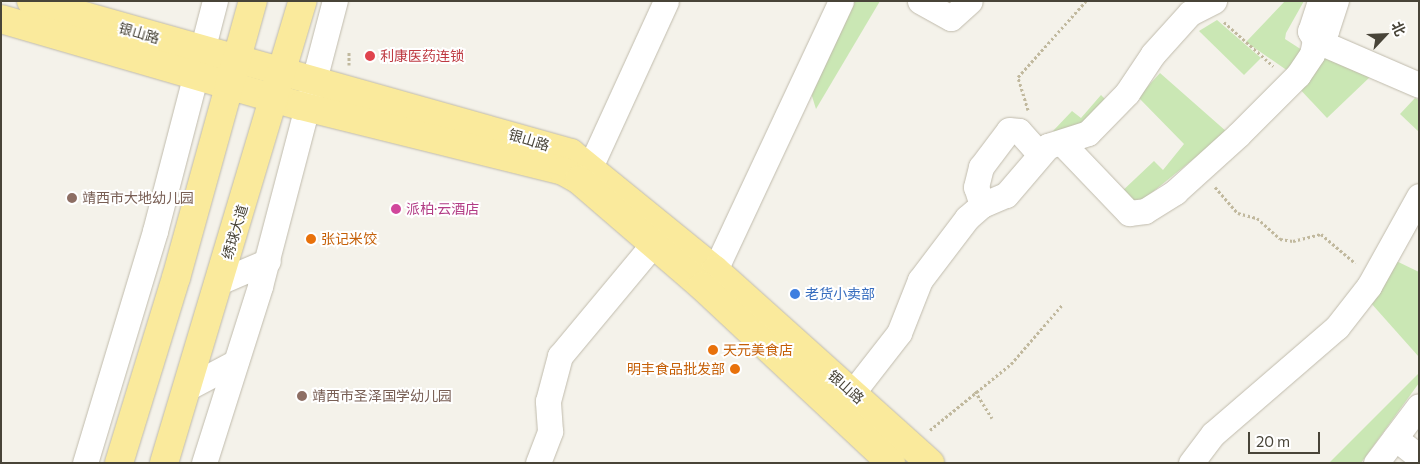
<!DOCTYPE html>
<html>
<head>
<meta charset="utf-8">
<style>
  body { margin:0 }
  #map { position:relative; width:1420px; height:464px; overflow:hidden; background:#f4f2ea; font-family:Commissioner,"Noto Sans SC",sans-serif }
  div>[style] { position:absolute }
  [style*='--x'] { left:calc(var(--x)*1px); top:calc(var(--y)*1px); width:calc(var(--w)*1px); rotate:calc(var(--a)*1deg) }
  .green>* { inset:0; background:#cae7b4 }
  .path>* { height:3px; margin-top:-1.5px; transform-origin:0; background:repeating-linear-gradient(90deg,#c1b99e 0 2.5px,transparent 0 5px) }
  .roads { filter:drop-shadow(0 0 1px #c0bbac) drop-shadow(0 0 1px #c0bbac) }
  .minor>* { height:25px; margin:-12.5px; padding:0 12.5px; transform-origin:12.5px; border-radius:12.5px; background:#fff }
  .major>* { height:28px; margin:-14px; padding:0 14px; transform-origin:14px; border-radius:14px; background:#faea9c }
  .dots>* { width:14px; height:14px; translate:-50% -50%; box-sizing:border-box; border:2px solid #fff; border-radius:50% }
  span { translate:-50% -50%; white-space:nowrap; text-align:center; line-height:1.15; -webkit-text-stroke:4px #fff; paint-order:stroke }
  .street-label { font-size:14px; color:#484438 }
  .health-label { font-size:14px; color:#be3a42 }
  .left { translate:0 -50%; text-align:left }
  .education-label { font-size:14px; color:#785e54 }
  .hotel-label { font-size:14px; color:#b23c85 }
  .food-label { font-size:14px; color:#c56008 }
  .right { translate:-100% -50%; text-align:right }
  .shop-label { font-size:14px; color:#366cbe }
  .frame { position:absolute; inset:0; border:2px solid #484438; pointer-events:none }
  .north { position:absolute; left:1360px; top:10px; width:50px; height:50px; -webkit-text-stroke:4px #fff; paint-order:stroke; rotate:65deg; font-size:14px; font-weight:700; line-height:20px; text-align:center; color:#484438 }
  .north::after { content:''; display:block; margin:auto; width:18px; height:22px; background:#484438; clip-path:polygon(50% 0,100% 100%,50% 72%,0 100%) }
  .scale { position:absolute; left:1248px; top:432px; width:72px; height:22px; box-sizing:border-box; border:2px solid #484438; border-top:0; padding-left:6px; font-size:15px; line-height:18px; white-space:nowrap; color:#484438; -webkit-text-stroke:4px #fff; paint-order:stroke }
</style>
</head>
<body>
<div id="map">
  <div class="green">
    <i style="clip-path:polygon(851px 1px,880px 1px,816px 109px,811px 93px)"></i>
    <i style="clip-path:polygon(1285px 1px,1304px 1px,1286px 33px,1285px 39px,1302px 50px,1288px 71px,1246px 42px)"></i>
    <i style="clip-path:polygon(1217px 20px,1261px 58px,1244px 75px,1199px 31px)"></i>
    <i style="clip-path:polygon(1323px 56px,1371px 76px,1327px 118px,1296px 85px)"></i>
    <i style="clip-path:polygon(1160px 73px,1227px 132px,1134px 207px,1118px 195px,1154px 161px,1163px 170px,1184px 144px,1138px 97px)"></i>
    <i style="clip-path:polygon(1101px 95px,1107px 101px,1089px 122px,1059px 134px,1053px 131px,1072px 111px,1081px 118px)"></i>
    <i style="clip-path:polygon(1415px 98px,1419px 100px,1419px 132px,1400px 114px)"></i>
    <i style="clip-path:polygon(1390px 258px,1419px 272px,1419px 357px,1370px 302px)"></i>
    <i style="clip-path:polygon(1419px 373px,1419px 383px,1361px 463px,1329px 463px)"></i>
  </div>
  <div class="path">
    <i style="--x:1224;--y:22;--w:66;--a:41.9"></i>
    <i style="--x:349;--y:65;--w:14;--a:-90"></i>
    <i style="--x:1028;--y:110;--w:34;--a:-107"></i>
    <i style="--x:1018;--y:77;--w:102;--a:-48.2"></i>
    <i style="--x:1215;--y:187;--w:35;--a:49"></i>
    <i style="--x:1238;--y:213;--w:20;--a:15"></i>
    <i style="--x:1257;--y:218;--w:31;--a:42"></i>
    <i style="--x:1280;--y:239;--w:13;--a:9"></i>
    <i style="--x:1293;--y:241;--w:29;--a:-14"></i>
    <i style="--x:1321;--y:234;--w:45;--a:40.5"></i>
    <i style="--x:975;--y:391;--w:32;--a:58"></i>
    <i style="--x:930;--y:430;--w:104;--a:-39.2"></i>
    <i style="--x:1011;--y:364;--w:79;--a:-49.1"></i>
  </div>
  <div class="roads">
    <div class="minor">
      <i style="--x:920;--y:1;--w:35;--a:29"></i>
      <i style="--x:951;--y:18;--w:25;--a:-42"></i>
      <i style="--x:1320;--y:1;--w:32;--a:108"></i>
      <i style="--x:1310;--y:31;--w:10;--a:61"></i>
      <i style="--x:1315;--y:40;--w:14;--a:-39"></i>
      <i style="--x:1326;--y:31;--w:32;--a:-72"></i>
      <i style="--x:1062;--y:143;--w:97;--a:46.3"></i>
      <i style="--x:1129;--y:213;--w:16;--a:-7"></i>
      <i style="--x:1145;--y:211;--w:36;--a:-32"></i>
      <i style="--x:1175;--y:192;--w:85;--a:-42.1"></i>
      <i style="--x:1238;--y:135;--w:85;--a:-45"></i>
      <i style="--x:1298;--y:75;--w:25;--a:-56"></i>
      <i style="--x:1312;--y:54;--w:14;--a:-78"></i>
      <i style="--x:1315;--y:40;--w:113;--a:23.4"></i>
      <i style="--x:591;--y:165;--w:180;--a:-65.4"></i>
      <i style="--x:982;--y:205;--w:19;--a:-108"></i>
      <i style="--x:976;--y:187;--w:21;--a:-76"></i>
      <i style="--x:981;--y:167;--w:46;--a:-52.9"></i>
      <i style="--x:1009;--y:130;--w:10;--a:6"></i>
      <i style="--x:1019;--y:131;--w:30;--a:48"></i>
      <i style="--x:715;--y:270;--w:297;--a:-64.9"></i>
      <i style="--x:219;--y:282;--w:53;--a:-23.2"></i>
      <i style="--x:187;--y:388;--w:55;--a:-28"></i>
      <i style="--x:853;--y:392;--w:75;--a:-52.1"></i>
      <i style="--x:899;--y:333;--w:57;--a:-68.4"></i>
      <i style="--x:920;--y:280;--w:78;--a:-52.8"></i>
      <i style="--x:967;--y:218;--w:20;--a:-41"></i>
      <i style="--x:982;--y:205;--w:26;--a:-23"></i>
      <i style="--x:1006;--y:195;--w:65;--a:-49.4"></i>
      <i style="--x:1048;--y:146;--w:42;--a:-18"></i>
      <i style="--x:1088;--y:133;--w:56;--a:-45.7"></i>
      <i style="--x:1127;--y:93;--w:47;--a:-56.3"></i>
      <i style="--x:1153;--y:54;--w:55;--a:-47.9"></i>
      <i style="--x:1190;--y:13;--w:27;--a:-27"></i>
      <i style="--x:1395;--y:438;--w:31;--a:38"></i>
      <i style="--x:85;--y:463;--w:242;--a:-73.2"></i>
      <i style="--x:155;--y:231;--w:238;--a:-75.4"></i>
      <i style="--x:204;--y:463;--w:186;--a:-72.4"></i>
      <i style="--x:260;--y:286;--w:295;--a:-75.3"></i>
      <i style="--x:538;--y:463;--w:34;--a:-69"></i>
      <i style="--x:550;--y:431;--w:30;--a:-94"></i>
      <i style="--x:548;--y:401;--w:47;--a:-75.1"></i>
      <i style="--x:560;--y:356;--w:147;--a:-50.2"></i>
      <i style="--x:1191;--y:463;--w:36;--a:-53"></i>
      <i style="--x:1213;--y:434;--w:164;--a:-40.8"></i>
      <i style="--x:1337;--y:327;--w:52;--a:-52"></i>
      <i style="--x:1369;--y:286;--w:103;--a:-60.9"></i>
      <i style="--x:1376;--y:463;--w:71;--a:-53"></i>
    </div>
    <div class="major">
      <i style="--x:31;--y:1;--w:561;--a:15.72"></i>
      <i style="--x:571;--y:153;--w:186;--a:39.1"></i>
      <i style="--x:715;--y:270;--w:289;--a:41.9"></i>
      <i style="--x:1;--y:19;--w:312;--a:16.2"></i>
      <i style="--x:301;--y:106;--w:270;--a:13.9"></i>
      <i style="--x:563;--y:171;--w:18;--a:29"></i>
      <i style="--x:579;--y:180;--w:162;--a:40.8"></i>
      <i style="--x:702;--y:286;--w:259;--a:43.1"></i>
      <i style="--x:119;--y:463;--w:194;--a:-72.9"></i>
      <i style="--x:176;--y:278;--w:288;--a:-74.5"></i>
      <i style="--x:164;--y:463;--w:482;--a:-73.3"></i>
    </div>
  </div>
  <div class="dots">
    <i style="left:370px;top:56px;background:#e0444e"></i>
    <i style="left:72px;top:198px;background:#8d6e63"></i>
    <i style="left:396px;top:209px;background:#d1479c"></i>
    <i style="left:311px;top:239px;background:#e8710a"></i>
    <i style="left:795px;top:294px;background:#3f7fe0"></i>
    <i style="left:713px;top:350px;background:#e8710a"></i>
    <i style="left:735px;top:369px;background:#e8710a"></i>
    <i style="left:302px;top:396px;background:#8d6e63"></i>
  </div>
  <div class="street-label">
    <span style="left:139px;top:33px;rotate:16deg">银山路</span>
    <span style="left:529px;top:140px;rotate:17deg">银山路</span>
    <span style="left:235px;top:232px;rotate:-73deg">绣球大道</span>
    <span style="left:846px;top:387px;rotate:42deg">银山路</span>
  </div>
  <div class="health-label">
    <span class="left" style="left:380px;top:56px">利康医药连锁</span>
  </div>
  <div class="education-label">
    <span class="left" style="left:82px;top:198px">靖西市大地幼儿园</span>
    <span class="left" style="left:312px;top:396px">靖西市圣泽国学幼儿园</span>
  </div>
  <div class="hotel-label">
    <span class="left" style="left:406px;top:209px">派柏·云酒店</span>
  </div>
  <div class="food-label">
    <span class="left" style="left:321px;top:239px">张记米饺</span>
    <span class="left" style="left:723px;top:350px">天元美食店</span>
    <span class="right" style="left:725px;top:369px">明丰食品批发部</span>
  </div>
  <div class="shop-label">
    <span class="left" style="left:805px;top:294px">老货小卖部</span>
  </div>
  <div class="frame"></div>
  <div class="north">北</div>
  <div class="scale">20 m</div>
</div>
</body>
</html>
